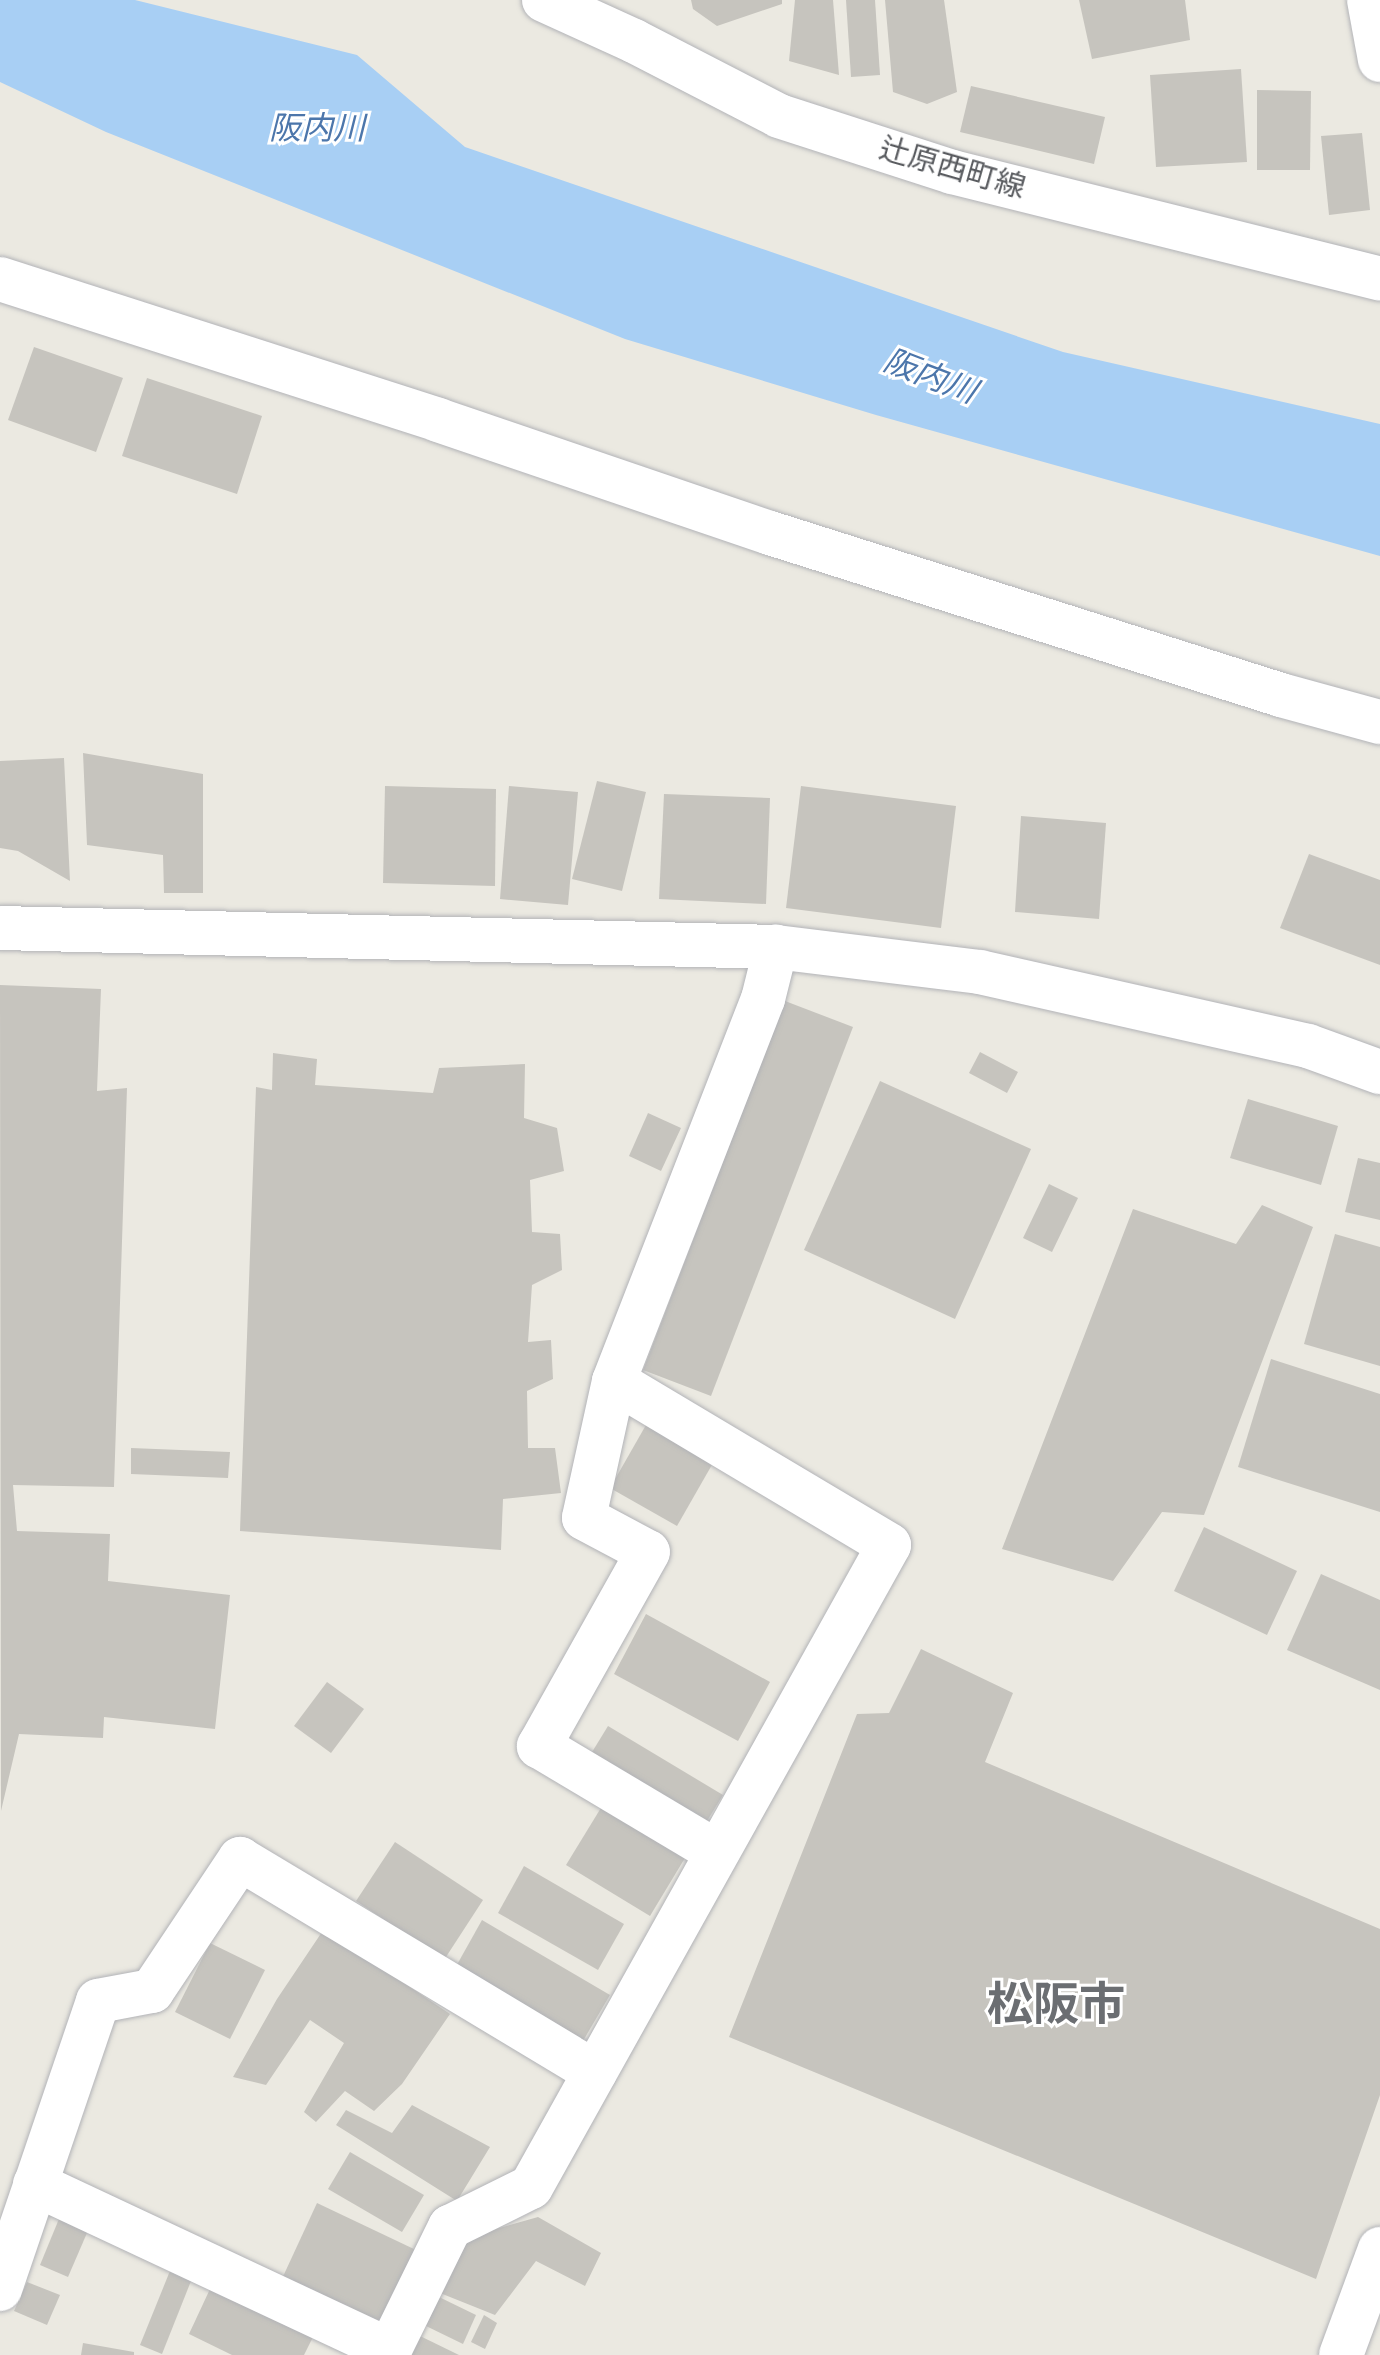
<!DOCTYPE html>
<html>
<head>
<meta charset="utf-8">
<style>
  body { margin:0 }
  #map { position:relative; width:1380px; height:2355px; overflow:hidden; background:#ebe9e1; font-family:"Alegreya Sans","Noto Sans JP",sans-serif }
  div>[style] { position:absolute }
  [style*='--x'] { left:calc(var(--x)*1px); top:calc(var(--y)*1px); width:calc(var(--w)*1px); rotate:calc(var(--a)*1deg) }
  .water>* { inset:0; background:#a8cff4 }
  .building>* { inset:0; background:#c6c4be }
  .roads { filter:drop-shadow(0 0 2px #b2b3b7) drop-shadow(0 0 2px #b2b3b7) }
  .street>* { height:44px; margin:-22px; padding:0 22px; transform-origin:22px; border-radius:22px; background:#fff }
  .secondary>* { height:44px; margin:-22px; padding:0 22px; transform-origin:22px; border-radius:22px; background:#fff }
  span { translate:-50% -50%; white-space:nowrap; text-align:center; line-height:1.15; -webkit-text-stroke:6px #fff; paint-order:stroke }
  .street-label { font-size:30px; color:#5a5c60 }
  .water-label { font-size:32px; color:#4c76ab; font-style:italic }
  .town-label { font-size:46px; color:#6b6e72; font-weight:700 }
</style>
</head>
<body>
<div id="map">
  <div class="water">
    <i style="clip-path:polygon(0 0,135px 0,357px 55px,465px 147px,1063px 352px,1380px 424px,1380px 556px,876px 415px,625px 339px,106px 132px,0 82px)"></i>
  </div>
  <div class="building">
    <i style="clip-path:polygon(691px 0,782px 0,782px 4px,717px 26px,693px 9px)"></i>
    <i style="clip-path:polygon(795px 0,833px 0,839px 75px,789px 61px)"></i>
    <i style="clip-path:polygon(846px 0,875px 0,880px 75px,851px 77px)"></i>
    <i style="clip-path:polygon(885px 0,944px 0,957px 92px,927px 104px,893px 92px)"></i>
    <i style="clip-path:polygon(1079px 0,1185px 0,1190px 40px,1092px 59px)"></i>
    <i style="clip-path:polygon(1241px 69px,1247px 162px,1156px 167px,1150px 75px)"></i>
    <i style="clip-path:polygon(971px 86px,1105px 117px,1094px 164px,960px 132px)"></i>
    <i style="clip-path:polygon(1257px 90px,1311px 91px,1310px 170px,1257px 170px)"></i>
    <i style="clip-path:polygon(1362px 133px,1370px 210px,1329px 215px,1321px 136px)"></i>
    <i style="clip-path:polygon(34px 347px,123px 378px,96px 452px,8px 420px)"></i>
    <i style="clip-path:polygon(147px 378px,262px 416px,237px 494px,122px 456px)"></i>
    <i style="clip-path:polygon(83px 753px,203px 774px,203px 893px,164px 893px,163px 855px,87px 845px)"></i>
    <i style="clip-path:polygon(64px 758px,70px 881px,18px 851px,0 848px,0 761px)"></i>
    <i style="clip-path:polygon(597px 781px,646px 792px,622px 891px,572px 879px)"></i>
    <i style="clip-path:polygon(385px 786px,496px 789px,495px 886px,383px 883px)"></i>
    <i style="clip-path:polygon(509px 786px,578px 792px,568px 905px,500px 899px)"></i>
    <i style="clip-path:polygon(801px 786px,956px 806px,941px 928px,786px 908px)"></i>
    <i style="clip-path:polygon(664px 794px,770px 798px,766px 904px,659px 899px)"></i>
    <i style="clip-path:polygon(1021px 816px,1106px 823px,1099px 919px,1015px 912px)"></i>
    <i style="clip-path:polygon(1309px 854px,1380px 880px,1380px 965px,1280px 928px)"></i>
    <i style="clip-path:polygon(0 985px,101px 989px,97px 1091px,127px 1088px,114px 1487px,13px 1485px,17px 1531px,110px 1534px,108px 1581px,230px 1595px,215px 1729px,104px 1717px,103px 1738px,19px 1734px,1px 1811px)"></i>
    <i style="clip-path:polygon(785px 1001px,853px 1027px,711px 1396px,643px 1370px)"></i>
    <i style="clip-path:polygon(980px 1052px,1018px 1072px,1007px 1093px,969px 1073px)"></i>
    <i style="clip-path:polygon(273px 1053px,317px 1059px,315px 1085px,433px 1093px,439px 1068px,525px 1064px,524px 1118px,557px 1128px,564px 1171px,530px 1180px,532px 1232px,560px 1234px,562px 1270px,532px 1285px,528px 1342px,551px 1340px,553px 1379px,527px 1391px,528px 1448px,555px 1448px,561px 1493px,503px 1499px,501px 1550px,240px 1531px,256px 1087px,272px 1090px)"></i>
    <i style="clip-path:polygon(880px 1081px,1031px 1149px,955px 1319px,804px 1250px)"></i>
    <i style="clip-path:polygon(1248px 1099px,1338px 1126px,1321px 1185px,1230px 1158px)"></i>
    <i style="clip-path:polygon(648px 1113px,681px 1128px,661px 1171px,629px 1156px)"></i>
    <i style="clip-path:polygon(1358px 1158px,1380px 1163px,1380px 1220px,1345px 1212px)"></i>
    <i style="clip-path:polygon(1049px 1184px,1078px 1198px,1052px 1252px,1023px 1238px)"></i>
    <i style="clip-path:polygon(1262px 1205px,1313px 1227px,1204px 1515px,1162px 1512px,1113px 1581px,1002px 1549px,1133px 1209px,1236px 1244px)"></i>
    <i style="clip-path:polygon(1335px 1234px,1380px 1247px,1380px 1366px,1304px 1344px)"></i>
    <i style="clip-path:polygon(1271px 1359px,1380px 1394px,1380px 1512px,1238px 1467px)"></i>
    <i style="clip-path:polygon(646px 1425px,713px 1463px,677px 1526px,610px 1488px)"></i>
    <i style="clip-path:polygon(131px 1448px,230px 1452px,228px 1478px,131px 1474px)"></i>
    <i style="clip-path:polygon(1204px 1527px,1297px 1571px,1267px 1635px,1174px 1591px)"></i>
    <i style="clip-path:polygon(1321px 1574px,1380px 1600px,1380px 1690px,1287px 1650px)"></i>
    <i style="clip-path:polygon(646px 1614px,770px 1682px,738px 1741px,614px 1674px)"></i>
    <i style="clip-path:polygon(921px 1649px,1013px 1693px,985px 1762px,1380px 1929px,1380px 2095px,1316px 2279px,729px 2037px,857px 1714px,889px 1713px)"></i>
    <i style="clip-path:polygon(327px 1682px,364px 1709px,331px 1753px,294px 1726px)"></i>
    <i style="clip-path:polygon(608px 1726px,723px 1795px,704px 1826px,589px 1757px)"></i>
    <i style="clip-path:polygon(607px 1798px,691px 1848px,650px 1916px,566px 1865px)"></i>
    <i style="clip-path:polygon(395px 1842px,483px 1900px,444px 1960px,356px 1901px)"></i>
    <i style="clip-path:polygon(524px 1866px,624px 1924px,598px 1970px,498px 1913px)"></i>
    <i style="clip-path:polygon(482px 1920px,610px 1995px,580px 2046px,454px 1970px)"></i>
    <i style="clip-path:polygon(324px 1929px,450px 2014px,402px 2084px,374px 2111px,345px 2091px,316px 2122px,304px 2112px,344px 2043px,310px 2020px,266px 2085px,233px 2077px,277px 1999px)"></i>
    <i style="clip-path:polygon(210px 1943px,265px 1970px,230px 2039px,175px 2012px)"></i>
    <i style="clip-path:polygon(412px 2105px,490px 2147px,457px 2201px,336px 2125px,346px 2110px,392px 2133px)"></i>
    <i style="clip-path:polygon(350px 2152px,424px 2195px,402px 2232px,328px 2189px)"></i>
    <i style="clip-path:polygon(317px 2203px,416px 2250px,377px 2330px,280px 2283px)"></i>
    <i style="clip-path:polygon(61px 2214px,90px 2226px,68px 2277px,40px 2265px)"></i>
    <i style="clip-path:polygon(538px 2217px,601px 2253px,585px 2286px,536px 2261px,495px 2315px,435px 2291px,467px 2237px)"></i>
    <i style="clip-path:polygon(174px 2261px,195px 2271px,162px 2354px,140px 2345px)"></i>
    <i style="clip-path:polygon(27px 2282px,60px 2295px,47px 2325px,14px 2311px)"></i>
    <i style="clip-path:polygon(210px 2289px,313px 2337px,304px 2355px,232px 2355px,189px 2334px)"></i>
    <i style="clip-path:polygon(439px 2297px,476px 2315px,463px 2344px,426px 2326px)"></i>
    <i style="clip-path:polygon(484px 2315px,497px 2323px,485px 2349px,471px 2342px)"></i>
    <i style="clip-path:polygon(418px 2335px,459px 2355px,408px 2355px)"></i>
    <i style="clip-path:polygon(83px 2343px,134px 2352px,134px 2355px,81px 2355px)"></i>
  </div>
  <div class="roads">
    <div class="street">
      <i style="--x:1369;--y:0;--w:61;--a:79.6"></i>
      <i style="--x:0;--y:279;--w:460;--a:17.8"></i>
      <i style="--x:438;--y:420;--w:351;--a:18.8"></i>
      <i style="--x:770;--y:533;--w:536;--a:17.59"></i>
      <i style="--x:1281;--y:695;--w:103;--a:15.3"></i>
      <i style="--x:0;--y:928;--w:776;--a:1.4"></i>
      <i style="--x:776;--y:947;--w:206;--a:7"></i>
      <i style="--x:980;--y:972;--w:336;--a:12.7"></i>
      <i style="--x:1308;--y:1046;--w:77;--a:19.9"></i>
      <i style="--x:614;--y:1381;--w:140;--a:102.4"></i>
      <i style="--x:584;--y:1518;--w:72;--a:28"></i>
      <i style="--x:648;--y:1552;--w:223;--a:119.3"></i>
      <i style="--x:539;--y:1746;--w:207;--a:30.8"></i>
      <i style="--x:35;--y:2184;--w:391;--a:25.1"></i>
      <i style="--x:0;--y:2289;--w:304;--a:-71.2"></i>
      <i style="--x:98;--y:2001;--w:55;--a:-10.5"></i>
      <i style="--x:152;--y:1991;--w:159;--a:-56.3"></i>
      <i style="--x:240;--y:1859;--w:414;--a:31"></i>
      <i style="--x:387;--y:2355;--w:143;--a:-63.8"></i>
      <i style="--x:450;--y:2227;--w:90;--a:-26.3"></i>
      <i style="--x:531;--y:2187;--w:735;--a:-60.85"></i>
      <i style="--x:889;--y:1545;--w:320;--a:-149.2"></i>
      <i style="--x:614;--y:1381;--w:410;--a:-68.7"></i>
      <i style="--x:763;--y:999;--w:54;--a:-76"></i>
    </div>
    <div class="secondary">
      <i style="--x:544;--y:0;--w:99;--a:24.5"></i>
      <i style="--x:634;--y:41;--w:163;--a:27.3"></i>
      <i style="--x:779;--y:116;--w:182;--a:17.9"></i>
      <i style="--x:952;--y:172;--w:441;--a:14"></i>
      <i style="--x:1341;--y:2355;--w:113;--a:-69.8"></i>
    </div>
  </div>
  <div class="street-label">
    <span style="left:952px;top:169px;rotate:16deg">辻原西町線</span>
  </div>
  <div class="water-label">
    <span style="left:317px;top:129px">阪内川</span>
    <span style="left:930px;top:377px;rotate:21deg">阪内川</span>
  </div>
  <div class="town-label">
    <span style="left:1056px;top:2006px">松阪市</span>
  </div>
</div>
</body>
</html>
